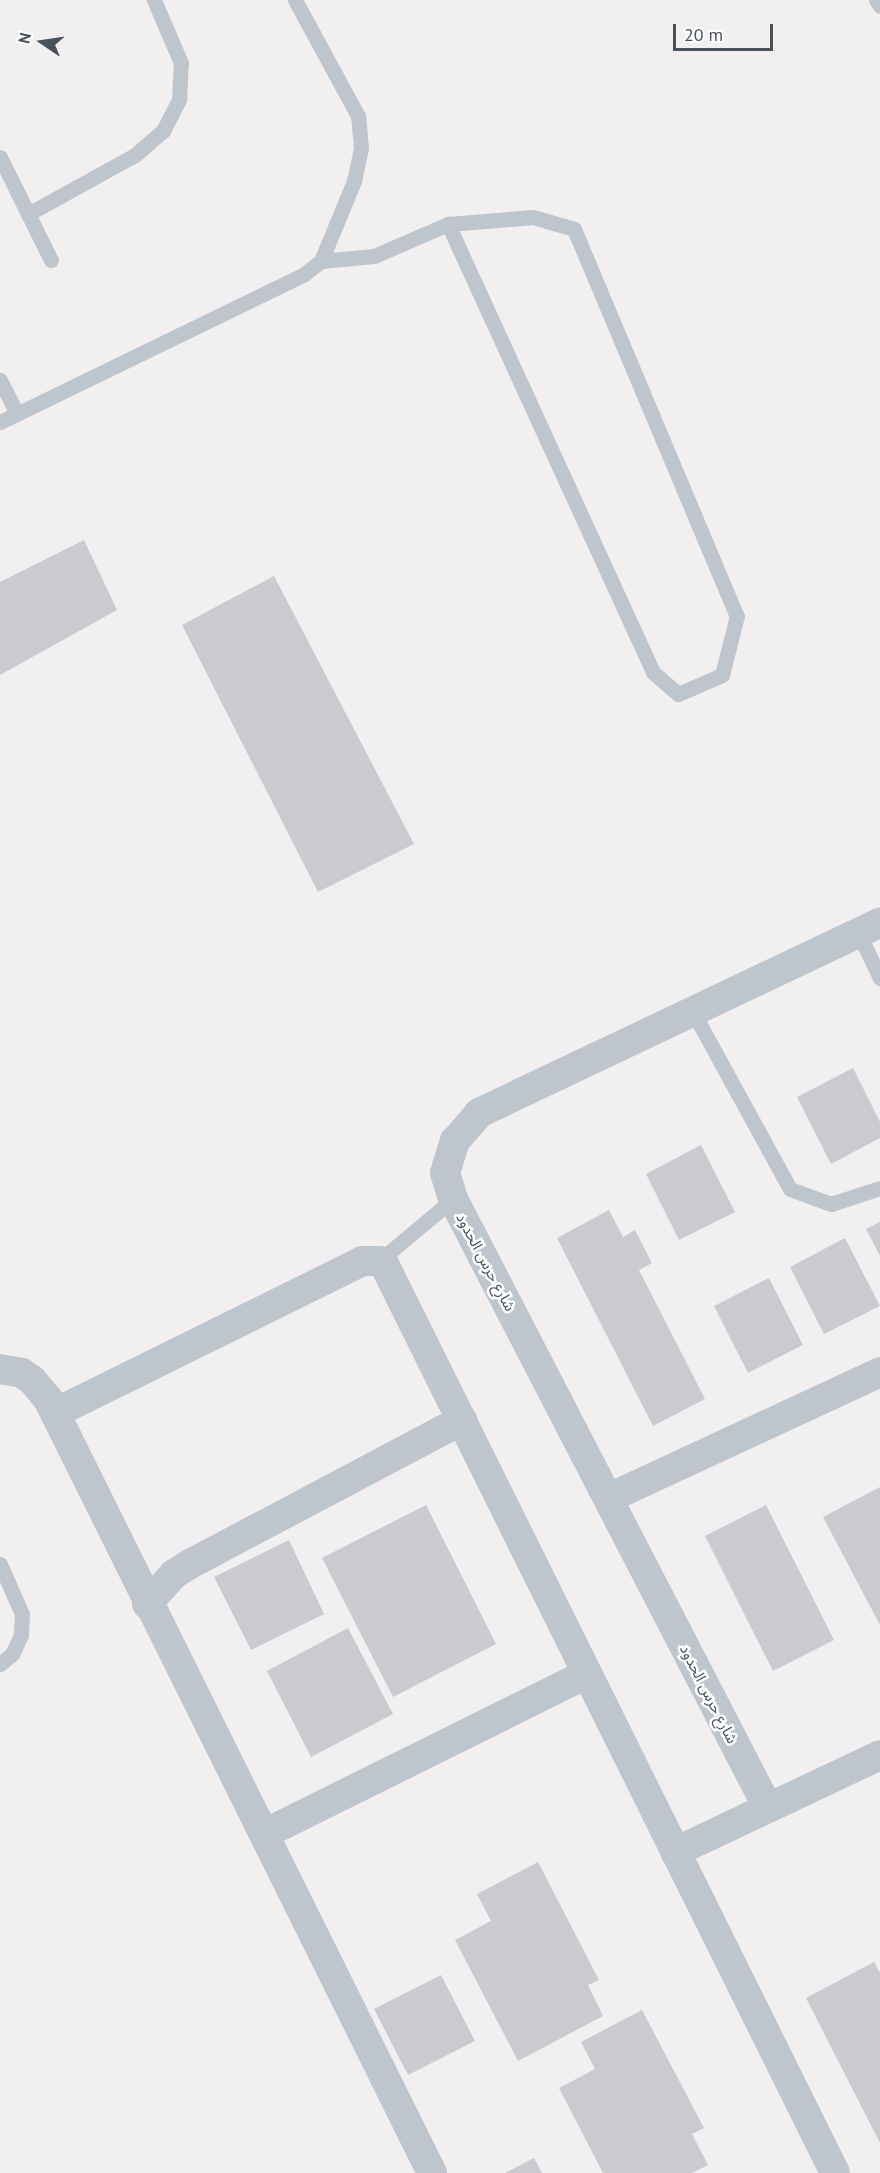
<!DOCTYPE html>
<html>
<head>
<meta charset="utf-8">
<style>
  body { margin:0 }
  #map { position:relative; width:880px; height:2173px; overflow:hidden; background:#f1efef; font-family:"PT Sans","Noto Sans Arabic",sans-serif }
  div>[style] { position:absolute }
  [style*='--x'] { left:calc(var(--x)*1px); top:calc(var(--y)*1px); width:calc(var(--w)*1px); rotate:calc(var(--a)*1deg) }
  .building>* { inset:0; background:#c9cbd1 }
  .lane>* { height:15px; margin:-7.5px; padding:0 7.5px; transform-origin:7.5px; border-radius:7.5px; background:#bfc5cd }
  .street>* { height:30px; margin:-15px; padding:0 15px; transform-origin:15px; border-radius:15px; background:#bfc5cd }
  span { translate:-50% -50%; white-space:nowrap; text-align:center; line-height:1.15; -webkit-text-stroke:5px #fff; paint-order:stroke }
  .street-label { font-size:15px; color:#49515b }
  .north { position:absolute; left:12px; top:12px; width:60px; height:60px; -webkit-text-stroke:4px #fff; paint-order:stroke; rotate:283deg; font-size:16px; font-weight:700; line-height:24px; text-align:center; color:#49515b }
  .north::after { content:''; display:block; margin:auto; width:21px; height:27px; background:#49515b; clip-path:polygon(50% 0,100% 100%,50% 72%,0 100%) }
  .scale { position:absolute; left:673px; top:24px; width:100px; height:27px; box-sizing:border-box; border:3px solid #49515b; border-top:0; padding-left:8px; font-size:18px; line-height:21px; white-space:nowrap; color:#49515b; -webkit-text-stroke:4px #fff; paint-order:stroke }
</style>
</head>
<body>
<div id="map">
  <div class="building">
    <i style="clip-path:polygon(84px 540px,117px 610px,0 675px,0 582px)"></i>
    <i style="clip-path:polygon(274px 576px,414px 844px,318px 892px,182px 625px)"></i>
    <i style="clip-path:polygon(853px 1068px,880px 1122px,880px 1138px,831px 1164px,797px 1097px)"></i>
    <i style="clip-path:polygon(701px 1145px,735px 1212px,679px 1240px,646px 1174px)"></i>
    <i style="clip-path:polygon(609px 1210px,623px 1237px,635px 1230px,652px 1263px,639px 1270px,705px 1399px,653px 1426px,557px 1238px)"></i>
    <i style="clip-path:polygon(880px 1222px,880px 1256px,866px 1229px)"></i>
    <i style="clip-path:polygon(845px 1238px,880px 1306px,824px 1334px,790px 1267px)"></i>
    <i style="clip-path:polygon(769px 1278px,803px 1345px,748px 1373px,714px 1306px)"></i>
    <i style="clip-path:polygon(880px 1487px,880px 1625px,823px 1517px)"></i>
    <i style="clip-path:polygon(426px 1505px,496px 1644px,393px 1697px,322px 1558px)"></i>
    <i style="clip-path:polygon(766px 1505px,834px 1640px,773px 1671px,705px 1536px)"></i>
    <i style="clip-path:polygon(289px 1540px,324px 1614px,251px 1650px,214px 1577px)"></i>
    <i style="clip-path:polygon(348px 1628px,393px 1714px,311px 1757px,267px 1671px)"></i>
    <i style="clip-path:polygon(538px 1862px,599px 1980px,588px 1985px,603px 2016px,518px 2061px,455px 1940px,491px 1921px,477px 1894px)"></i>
    <i style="clip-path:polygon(874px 1962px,880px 1973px,880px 2143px,806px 1998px)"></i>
    <i style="clip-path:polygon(441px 1975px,475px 2041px,408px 2075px,374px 2009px)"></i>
    <i style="clip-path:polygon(642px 2010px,704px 2128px,692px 2134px,708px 2165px,692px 2173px,603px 2173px,559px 2088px,595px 2069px,581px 2042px)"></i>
    <i style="clip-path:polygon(534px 2158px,542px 2173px,505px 2173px)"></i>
  </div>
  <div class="lane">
    <i style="--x:876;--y:0;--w:7;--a:56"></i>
    <i style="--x:0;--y:157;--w:115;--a:63.7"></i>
    <i style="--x:28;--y:214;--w:122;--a:-28.9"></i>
    <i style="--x:135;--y:155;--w:37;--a:-41"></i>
    <i style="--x:163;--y:131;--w:36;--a:-63"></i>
    <i style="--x:179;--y:99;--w:36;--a:-87"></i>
    <i style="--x:181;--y:63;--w:69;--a:-113.2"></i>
    <i style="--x:321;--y:261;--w:53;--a:-5.4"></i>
    <i style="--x:374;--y:256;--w:81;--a:-23.4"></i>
    <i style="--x:448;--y:224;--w:85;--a:-4.7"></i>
    <i style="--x:533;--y:217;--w:43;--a:16.3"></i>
    <i style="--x:574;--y:229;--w:420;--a:67.2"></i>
    <i style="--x:737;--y:616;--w:61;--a:104.3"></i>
    <i style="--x:722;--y:675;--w:48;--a:156.6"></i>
    <i style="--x:678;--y:694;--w:33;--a:-139"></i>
    <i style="--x:653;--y:672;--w:493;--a:-114.6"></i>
    <i style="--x:0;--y:380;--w:38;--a:63"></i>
    <i style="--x:0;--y:422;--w:337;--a:-25.9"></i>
    <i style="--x:303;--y:275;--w:23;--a:-38"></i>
    <i style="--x:321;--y:261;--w:87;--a:-67.6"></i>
    <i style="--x:354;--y:181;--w:34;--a:-78"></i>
    <i style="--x:361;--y:148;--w:32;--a:-95"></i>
    <i style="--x:358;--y:116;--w:132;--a:-118.5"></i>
    <i style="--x:859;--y:934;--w:49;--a:64.5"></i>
    <i style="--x:692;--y:1010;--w:204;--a:61.3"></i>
    <i style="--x:790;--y:1189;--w:44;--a:20.1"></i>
    <i style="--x:831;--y:1204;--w:52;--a:-18.1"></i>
    <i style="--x:379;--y:1261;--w:97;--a:-40"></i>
    <i style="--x:0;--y:1564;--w:55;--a:66.3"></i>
    <i style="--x:22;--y:1614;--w:21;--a:93"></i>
    <i style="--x:21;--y:1635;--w:21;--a:115"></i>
    <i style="--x:12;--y:1654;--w:16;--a:140"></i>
  </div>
  <div class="street">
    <i style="--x:0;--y:1369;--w:22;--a:10"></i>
    <i style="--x:22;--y:1373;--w:12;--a:35"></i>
    <i style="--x:32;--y:1380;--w:25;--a:50"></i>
    <i style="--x:48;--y:1399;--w:864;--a:63.61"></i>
    <i style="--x:55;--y:1413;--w:343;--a:-26.3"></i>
    <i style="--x:362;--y:1261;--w:17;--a:0"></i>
    <i style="--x:379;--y:1261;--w:8;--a:40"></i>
    <i style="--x:385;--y:1266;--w:1012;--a:63.61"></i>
    <i style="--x:609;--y:1498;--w:299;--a:-24.9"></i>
    <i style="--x:147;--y:1604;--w:40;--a:-48"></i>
    <i style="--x:174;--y:1574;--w:19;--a:-32"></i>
    <i style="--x:190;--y:1564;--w:308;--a:-27.9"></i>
    <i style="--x:767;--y:1806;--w:683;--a:-117.35"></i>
    <i style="--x:453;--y:1199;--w:27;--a:-107"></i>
    <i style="--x:445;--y:1173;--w:34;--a:-73"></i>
    <i style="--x:455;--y:1141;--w:37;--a:-49"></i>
    <i style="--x:479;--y:1113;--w:444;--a:-25.4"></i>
    <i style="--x:264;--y:1834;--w:360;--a:-26.4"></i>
    <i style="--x:675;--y:1852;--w:227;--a:-25.3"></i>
  </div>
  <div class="street-label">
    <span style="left:486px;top:1262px;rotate:62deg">شارع حرس الحدود</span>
    <span style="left:709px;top:1694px;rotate:63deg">شارع حرس الحدود</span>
  </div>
  <div class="north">N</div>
  <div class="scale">20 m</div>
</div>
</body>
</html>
